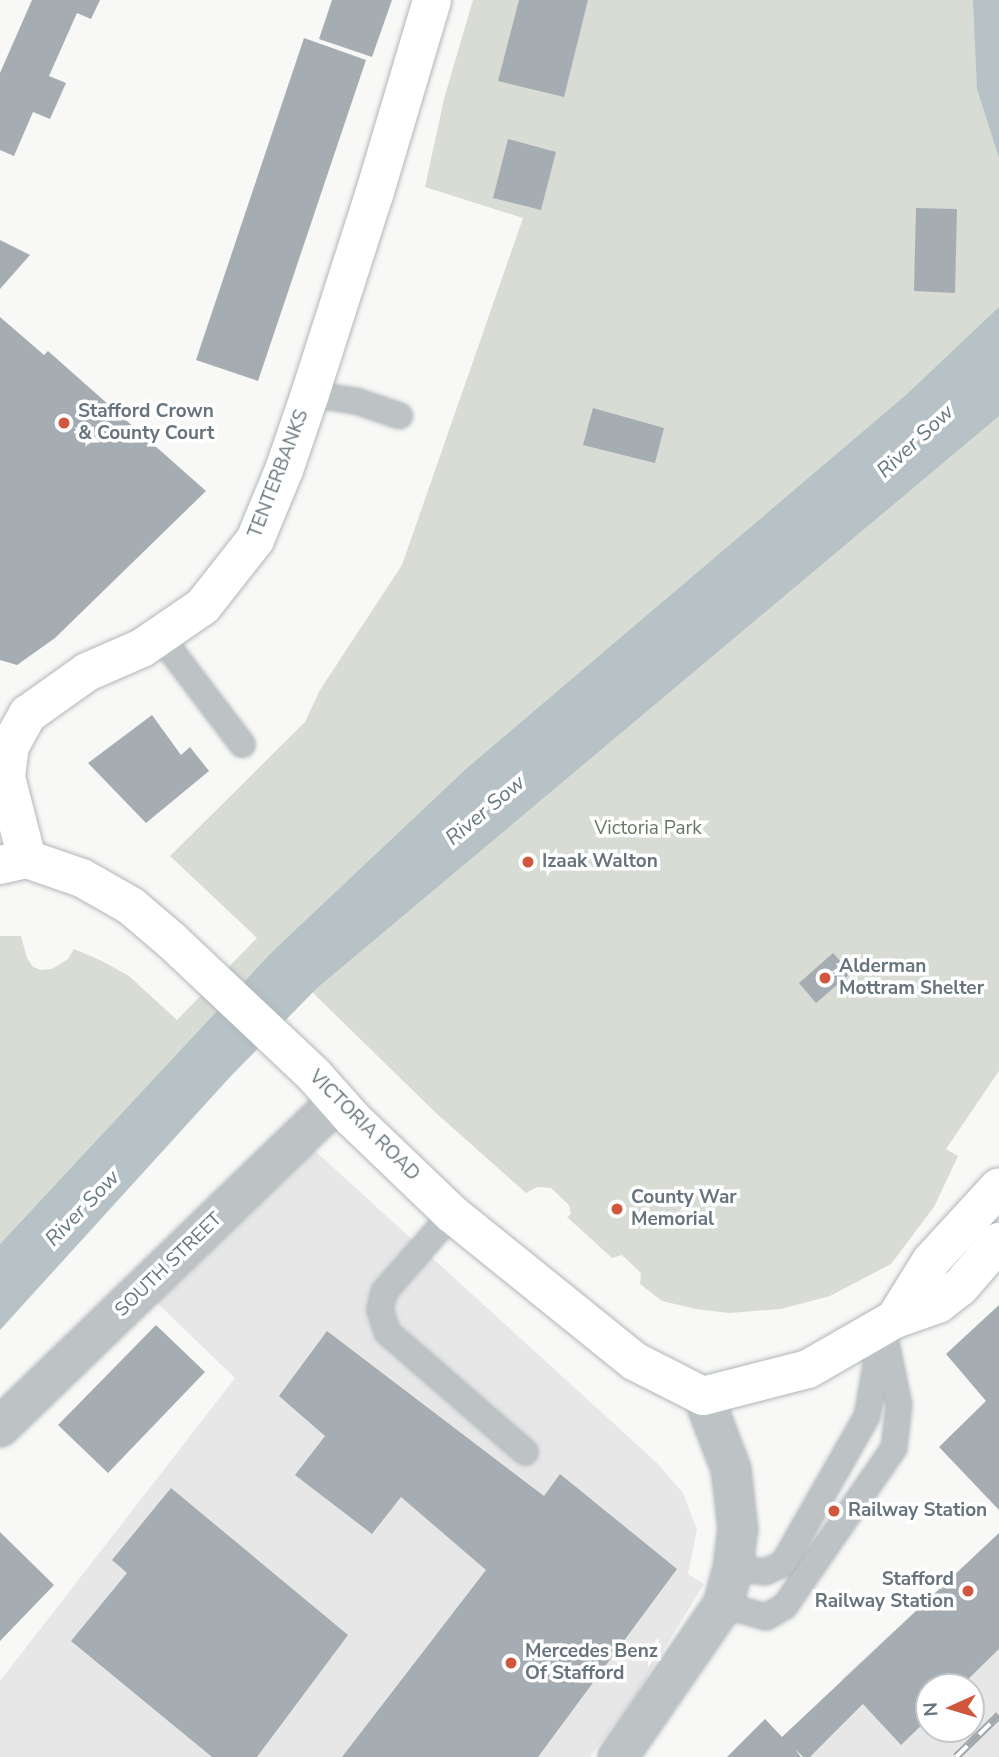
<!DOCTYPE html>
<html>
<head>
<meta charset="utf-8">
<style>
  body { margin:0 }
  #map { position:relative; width:999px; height:1757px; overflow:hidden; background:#f8f8f6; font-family:"Nunito Sans",sans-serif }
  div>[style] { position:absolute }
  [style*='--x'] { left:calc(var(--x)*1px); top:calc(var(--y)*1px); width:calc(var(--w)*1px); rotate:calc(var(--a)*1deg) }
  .built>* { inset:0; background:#e6e7e6 }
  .green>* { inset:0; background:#d8dcd5 }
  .water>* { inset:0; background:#b6c2c5 }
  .building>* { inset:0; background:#a5adb2 }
  .roads { filter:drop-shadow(0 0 2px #b0b6ba) drop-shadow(0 0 2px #b0b6ba) }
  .lane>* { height:24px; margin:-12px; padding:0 12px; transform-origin:12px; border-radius:12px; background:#bdc2c5 }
  .street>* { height:38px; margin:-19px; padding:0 19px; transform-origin:19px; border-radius:19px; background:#bdc2c5 }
  .secondary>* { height:38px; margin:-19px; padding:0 19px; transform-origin:19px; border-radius:19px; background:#fff }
  .highway>* { height:38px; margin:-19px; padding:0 19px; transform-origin:19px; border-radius:19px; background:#fff }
  .rail>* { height:8px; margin-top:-4px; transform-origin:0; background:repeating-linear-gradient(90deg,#fff 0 16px,#a0a7ab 0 32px); box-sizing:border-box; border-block:2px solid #a0a7ab }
  .dots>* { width:19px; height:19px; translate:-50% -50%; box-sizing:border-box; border:4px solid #fff; border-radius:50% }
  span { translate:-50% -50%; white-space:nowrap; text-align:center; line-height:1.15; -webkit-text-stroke:7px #fff; paint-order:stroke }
  .poi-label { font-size:19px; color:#66757d; font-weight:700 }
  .left { translate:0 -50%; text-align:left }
  .right { translate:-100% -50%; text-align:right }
  .street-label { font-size:19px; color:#66757d }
  .park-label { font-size:19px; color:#687664 }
  .water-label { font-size:21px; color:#667a7f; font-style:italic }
  .north { position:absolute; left:915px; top:1673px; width:70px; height:70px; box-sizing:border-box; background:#fff; border:2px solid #c2c8cb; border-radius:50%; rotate:266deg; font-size:19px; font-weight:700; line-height:28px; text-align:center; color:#66757d }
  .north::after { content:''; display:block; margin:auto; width:24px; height:32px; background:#d0573e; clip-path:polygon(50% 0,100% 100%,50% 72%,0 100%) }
</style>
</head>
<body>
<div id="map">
  <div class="built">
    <i style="clip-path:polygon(314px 1150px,656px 1462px,683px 1493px,697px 1530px,688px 1574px,704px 1584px,634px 1698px,590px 1757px,0 1757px,0 1681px,235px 1378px,152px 1298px)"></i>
    <i style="clip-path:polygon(evenodd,999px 1533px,999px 1757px,810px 1757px,863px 1705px,841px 1680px,999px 1533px,929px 1687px,971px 1687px,971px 1729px,929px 1729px,929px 1687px)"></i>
  </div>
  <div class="green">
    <i style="clip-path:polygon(473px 0,999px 0,999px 1071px,946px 1149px,958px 1156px,934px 1207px,891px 1264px,830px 1296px,781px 1309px,729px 1313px,696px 1309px,662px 1301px,640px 1284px,641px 1273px,622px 1255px,612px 1258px,567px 1217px,571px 1214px,569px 1205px,551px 1188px,537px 1187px,526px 1193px,436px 1113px,272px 953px,0 1244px,0 936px,21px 936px,27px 958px,33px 967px,41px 970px,52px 969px,68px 959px,74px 949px,102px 961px,129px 976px,177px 1020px,257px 938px,170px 856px,305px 722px,320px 690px,402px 565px,523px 218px,425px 187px,444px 99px)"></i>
  </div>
  <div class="water">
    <i style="clip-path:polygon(973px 0,999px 0,999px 158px,977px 89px)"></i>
    <i style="clip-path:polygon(999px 307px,999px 416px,317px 988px,230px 1077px,0 1330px,0 1244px,272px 952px,466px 769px,906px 395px)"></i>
  </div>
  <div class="building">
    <i style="clip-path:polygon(32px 0,100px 0,91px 19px,77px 13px,49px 76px,66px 83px,50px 119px,33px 112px,14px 156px,0 150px,0 73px)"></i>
    <i style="clip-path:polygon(332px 0,392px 0,372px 57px,319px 39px)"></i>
    <i style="clip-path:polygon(519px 0,588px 0,564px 97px,498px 81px)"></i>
    <i style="clip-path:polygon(304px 38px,366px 60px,258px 381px,196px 360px)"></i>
    <i style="clip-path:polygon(508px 139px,556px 152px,541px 210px,493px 198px)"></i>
    <i style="clip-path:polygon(916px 208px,957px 209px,955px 293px,914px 291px)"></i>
    <i style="clip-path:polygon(0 240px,30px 255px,0 289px)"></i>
    <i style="clip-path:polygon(0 317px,44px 355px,48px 351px,206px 491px,55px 638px,17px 665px,0 660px)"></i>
    <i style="clip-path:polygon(593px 408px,664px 428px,655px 463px,583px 445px)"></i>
    <i style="clip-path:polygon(152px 715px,181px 755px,190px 747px,209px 771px,146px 823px,88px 763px)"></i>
    <i style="clip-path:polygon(833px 953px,851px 973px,816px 1003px,799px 983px)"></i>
    <i style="clip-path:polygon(999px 1305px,999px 1510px,939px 1447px,986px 1401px,946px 1354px)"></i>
    <i style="clip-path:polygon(156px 1325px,205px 1372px,108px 1473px,58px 1425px)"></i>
    <i style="clip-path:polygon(327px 1331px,544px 1496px,560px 1474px,677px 1569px,538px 1757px,342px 1757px,486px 1570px,401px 1497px,372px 1534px,295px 1475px,325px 1436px,279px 1396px)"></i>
    <i style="clip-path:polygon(171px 1488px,348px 1635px,257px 1757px,212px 1757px,71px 1641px,127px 1573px,112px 1560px)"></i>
    <i style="clip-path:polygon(0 1532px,54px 1585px,0 1641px)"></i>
    <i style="clip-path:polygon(999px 1533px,999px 1649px,960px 1687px,929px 1687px,929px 1718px,901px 1745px,863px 1704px,810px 1757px,803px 1757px,795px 1749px,801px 1757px,727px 1757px,765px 1719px,782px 1737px)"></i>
  </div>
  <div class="roads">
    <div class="lane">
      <i style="--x:310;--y:394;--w:47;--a:8.7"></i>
      <i style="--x:356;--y:401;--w:46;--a:18.8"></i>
      <i style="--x:160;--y:636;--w:136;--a:52.8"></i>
      <i style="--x:452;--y:1214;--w:103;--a:131.1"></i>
      <i style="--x:384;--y:1292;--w:18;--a:103"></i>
      <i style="--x:380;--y:1310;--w:23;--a:72"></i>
      <i style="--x:387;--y:1332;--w:183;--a:41"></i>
      <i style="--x:733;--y:1568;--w:32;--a:7"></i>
      <i style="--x:765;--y:1572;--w:20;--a:-24"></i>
      <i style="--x:783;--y:1564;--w:170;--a:-60.4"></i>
      <i style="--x:867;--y:1416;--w:74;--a:-79.9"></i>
      <i style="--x:723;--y:1605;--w:45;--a:15.6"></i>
      <i style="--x:766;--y:1617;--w:22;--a:-30"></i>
      <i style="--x:785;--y:1606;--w:192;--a:-55.4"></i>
      <i style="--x:894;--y:1448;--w:43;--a:-83.4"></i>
      <i style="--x:899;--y:1405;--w:79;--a:-101.7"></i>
    </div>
    <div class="street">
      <i style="--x:0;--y:1427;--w:468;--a:-44"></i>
      <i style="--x:618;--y:1757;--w:185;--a:-55.4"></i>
      <i style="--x:723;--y:1605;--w:38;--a:-75"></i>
      <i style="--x:733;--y:1568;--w:38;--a:-83"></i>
      <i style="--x:738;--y:1530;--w:61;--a:-96.5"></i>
      <i style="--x:731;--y:1469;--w:78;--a:-111"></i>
    </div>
    <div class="secondary">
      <i style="--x:27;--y:859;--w:85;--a:-104.4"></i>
      <i style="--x:6;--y:777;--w:31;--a:-83"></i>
      <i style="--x:10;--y:746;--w:37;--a:-61"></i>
      <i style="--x:28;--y:714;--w:72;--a:-35.4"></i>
      <i style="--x:87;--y:672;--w:60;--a:-23.6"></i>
      <i style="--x:142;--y:648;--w:74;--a:-34.5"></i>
      <i style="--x:203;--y:606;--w:84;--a:-51.8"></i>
      <i style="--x:255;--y:540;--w:76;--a:-67.5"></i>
      <i style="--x:284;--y:470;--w:80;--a:-71.1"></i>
      <i style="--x:310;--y:394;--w:209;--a:-72.2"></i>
      <i style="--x:374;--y:195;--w:203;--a:-73.4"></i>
    </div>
    <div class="highway">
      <i style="--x:0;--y:865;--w:28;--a:-13"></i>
      <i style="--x:27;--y:859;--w:58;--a:19.1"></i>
      <i style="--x:82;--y:878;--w:56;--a:29.7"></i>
      <i style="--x:131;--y:906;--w:54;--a:40.5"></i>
      <i style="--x:172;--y:941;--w:195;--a:43.3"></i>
      <i style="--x:314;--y:1075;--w:59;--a:48.4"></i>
      <i style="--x:353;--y:1119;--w:137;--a:43.8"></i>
      <i style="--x:452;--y:1214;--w:234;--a:38.9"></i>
      <i style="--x:634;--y:1361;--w:77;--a:26.9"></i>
      <i style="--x:703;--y:1396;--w:108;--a:-14.4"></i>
      <i style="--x:808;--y:1369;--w:100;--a:-29.9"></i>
      <i style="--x:895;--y:1319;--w:46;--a:-19.2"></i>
      <i style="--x:938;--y:1304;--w:28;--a:-38"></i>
      <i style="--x:960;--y:1287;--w:60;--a:-49.1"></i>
      <i style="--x:895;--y:1319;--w:68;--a:-58.2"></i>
      <i style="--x:931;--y:1261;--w:100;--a:-47.4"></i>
    </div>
  </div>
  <div class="rail">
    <i style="--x:956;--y:1757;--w:60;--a:-44.3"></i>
  </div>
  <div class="dots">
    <i style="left:64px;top:423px;background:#d0573e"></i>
    <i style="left:528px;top:862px;background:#d0573e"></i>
    <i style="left:825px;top:978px;background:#d0573e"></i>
    <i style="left:617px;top:1209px;background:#d0573e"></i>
    <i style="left:834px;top:1511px;background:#d0573e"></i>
    <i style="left:968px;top:1591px;background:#d0573e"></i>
    <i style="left:511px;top:1663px;background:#d0573e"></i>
  </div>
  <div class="poi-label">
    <span class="left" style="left:78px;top:423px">Stafford Crown<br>&amp; County Court</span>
    <span class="left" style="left:542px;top:862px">Izaak Walton</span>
    <span class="left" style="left:839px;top:978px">Alderman<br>Mottram Shelter</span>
    <span class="left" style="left:631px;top:1209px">County War<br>Memorial</span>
    <span class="left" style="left:848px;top:1511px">Railway Station</span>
    <span class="right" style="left:954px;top:1591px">Stafford<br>Railway Station</span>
    <span class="left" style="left:525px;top:1663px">Mercedes Benz<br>Of Stafford</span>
  </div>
  <div class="street-label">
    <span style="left:279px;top:474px;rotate:-69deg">TENTERBANKS</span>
    <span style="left:364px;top:1126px;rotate:45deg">VICTORIA ROAD</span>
    <span style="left:169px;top:1265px;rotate:-44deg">SOUTH STREET</span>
  </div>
  <div class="park-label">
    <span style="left:648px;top:829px">Victoria Park</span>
  </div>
  <div class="water-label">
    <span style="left:915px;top:441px;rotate:-43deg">River Sow</span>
    <span style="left:485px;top:810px;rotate:-40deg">River Sow</span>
    <span style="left:82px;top:1208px;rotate:-46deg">River Sow</span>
  </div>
  <div class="north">N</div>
</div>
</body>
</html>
